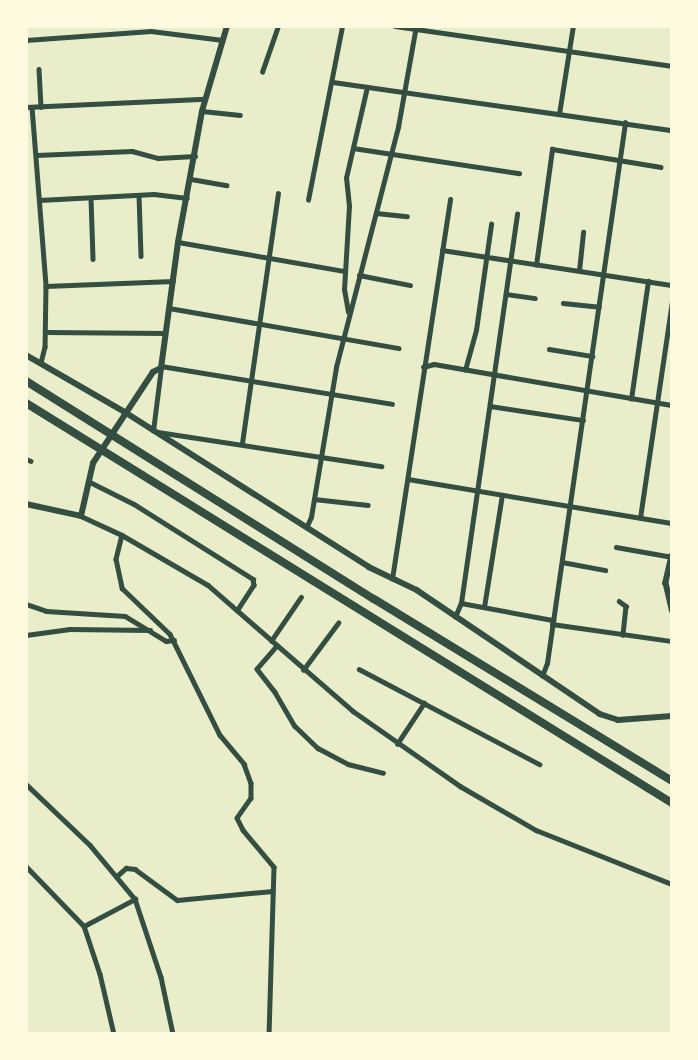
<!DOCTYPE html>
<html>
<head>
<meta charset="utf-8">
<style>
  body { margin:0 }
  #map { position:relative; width:698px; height:1060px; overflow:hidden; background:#e9edc9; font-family:Manrope,sans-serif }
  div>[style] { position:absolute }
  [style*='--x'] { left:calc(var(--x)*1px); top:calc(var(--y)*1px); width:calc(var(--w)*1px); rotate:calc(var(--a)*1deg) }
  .minor>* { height:4.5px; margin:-2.25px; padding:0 2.25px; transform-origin:2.25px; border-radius:2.25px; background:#344e41 }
  .tertiary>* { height:5.5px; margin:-2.75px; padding:0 2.75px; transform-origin:2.75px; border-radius:2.75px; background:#344e41 }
  .secondary>* { height:6px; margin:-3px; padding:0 3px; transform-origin:3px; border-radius:3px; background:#344e41 }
  .motorway>* { height:8px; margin:-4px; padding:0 4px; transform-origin:4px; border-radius:4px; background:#344e41 }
  span { translate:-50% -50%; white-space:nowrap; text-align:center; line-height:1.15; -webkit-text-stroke:5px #fefae0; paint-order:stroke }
  .frame { position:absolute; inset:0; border:28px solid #fefae0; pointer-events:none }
</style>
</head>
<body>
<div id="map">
  <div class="minor">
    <i style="--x:395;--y:26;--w:280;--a:8.2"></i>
    <i style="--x:26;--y:40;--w:125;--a:-4.1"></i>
    <i style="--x:151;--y:31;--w:72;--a:7.2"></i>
    <i style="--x:39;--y:69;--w:38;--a:87"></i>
    <i style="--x:262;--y:72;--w:49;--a:-70.8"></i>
    <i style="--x:333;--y:82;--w:342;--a:8.1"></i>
    <i style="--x:26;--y:107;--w:179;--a:-2.6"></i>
    <i style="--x:32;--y:107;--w:180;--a:85.5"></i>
    <i style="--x:46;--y:286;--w:61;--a:90.9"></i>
    <i style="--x:45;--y:347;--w:16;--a:104"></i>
    <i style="--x:202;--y:111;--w:38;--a:6"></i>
    <i style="--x:559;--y:114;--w:89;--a:-81"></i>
    <i style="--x:353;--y:148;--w:168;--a:8.6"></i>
    <i style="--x:36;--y:155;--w:96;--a:-2.4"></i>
    <i style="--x:132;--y:151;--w:27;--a:15"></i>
    <i style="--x:158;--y:158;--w:37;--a:-3"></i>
    <i style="--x:191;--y:179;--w:36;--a:10"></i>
    <i style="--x:139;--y:195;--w:61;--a:88.1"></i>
    <i style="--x:91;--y:198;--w:61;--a:88.1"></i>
    <i style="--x:39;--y:200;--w:115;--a:-3"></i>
    <i style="--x:154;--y:194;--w:33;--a:7"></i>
    <i style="--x:308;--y:200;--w:177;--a:-78.9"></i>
    <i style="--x:376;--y:213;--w:31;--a:6"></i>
    <i style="--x:178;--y:242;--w:169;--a:9.9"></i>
    <i style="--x:442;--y:250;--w:233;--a:8.7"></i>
    <i style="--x:536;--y:265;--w:117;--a:-82.1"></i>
    <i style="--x:552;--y:149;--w:110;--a:9.4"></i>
    <i style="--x:579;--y:271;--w:39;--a:-84"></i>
    <i style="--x:359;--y:275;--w:52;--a:11.1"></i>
    <i style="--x:46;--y:286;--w:127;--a:-2.3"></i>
    <i style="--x:506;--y:294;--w:29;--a:8"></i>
    <i style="--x:563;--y:303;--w:36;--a:6"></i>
    <i style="--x:169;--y:308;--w:233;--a:9.9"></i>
    <i style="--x:348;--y:312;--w:22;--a:-100"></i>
    <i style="--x:344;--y:290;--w:84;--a:-86.6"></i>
    <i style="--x:349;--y:206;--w:28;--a:-96"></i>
    <i style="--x:346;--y:178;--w:93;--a:-77"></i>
    <i style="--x:45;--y:332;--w:120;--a:0.5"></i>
    <i style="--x:549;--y:349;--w:44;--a:9.2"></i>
    <i style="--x:161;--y:366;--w:234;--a:9.3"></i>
    <i style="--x:423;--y:367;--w:11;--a:-15"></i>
    <i style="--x:434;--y:364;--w:242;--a:9.8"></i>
    <i style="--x:465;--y:370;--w:41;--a:-74.6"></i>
    <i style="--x:476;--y:330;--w:107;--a:-81.9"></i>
    <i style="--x:631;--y:399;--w:119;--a:-81.8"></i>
    <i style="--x:490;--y:406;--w:94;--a:8.6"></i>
    <i style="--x:153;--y:431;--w:64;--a:-82.8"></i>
    <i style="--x:158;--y:432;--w:226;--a:8.7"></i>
    <i style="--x:242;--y:443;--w:252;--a:-81.8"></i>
    <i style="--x:26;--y:459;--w:5;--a:22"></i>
    <i style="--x:408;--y:479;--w:268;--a:9.5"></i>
    <i style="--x:88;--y:481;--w:51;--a:26.6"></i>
    <i style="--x:134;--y:504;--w:141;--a:32.2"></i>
    <i style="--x:253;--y:579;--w:6;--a:81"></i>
    <i style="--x:254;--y:585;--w:30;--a:123"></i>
    <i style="--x:314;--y:499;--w:54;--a:6.3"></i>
    <i style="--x:81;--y:516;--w:45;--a:24.9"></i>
    <i style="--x:122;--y:535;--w:99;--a:30.2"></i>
    <i style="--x:208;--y:585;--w:192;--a:41"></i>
    <i style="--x:353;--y:711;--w:131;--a:35"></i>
    <i style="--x:460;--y:786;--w:88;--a:30.1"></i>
    <i style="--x:536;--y:830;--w:146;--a:21.7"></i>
    <i style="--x:640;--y:518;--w:219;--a:-81.6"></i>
    <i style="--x:307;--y:526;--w:10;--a:-66"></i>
    <i style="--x:311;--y:517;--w:152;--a:-80.5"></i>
    <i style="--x:336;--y:367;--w:248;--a:-75.5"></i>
    <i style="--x:398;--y:127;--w:103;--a:-79.9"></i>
    <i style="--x:122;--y:535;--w:25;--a:104"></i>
    <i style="--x:116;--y:559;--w:30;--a:78"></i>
    <i style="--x:122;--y:588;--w:66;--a:43.8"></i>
    <i style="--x:170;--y:634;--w:113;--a:63.7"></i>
    <i style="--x:220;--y:735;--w:38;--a:50"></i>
    <i style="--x:244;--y:764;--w:20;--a:70"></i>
    <i style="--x:251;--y:783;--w:15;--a:90"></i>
    <i style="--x:251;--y:798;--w:24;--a:125"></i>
    <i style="--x:237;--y:818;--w:13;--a:63"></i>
    <i style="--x:243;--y:830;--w:48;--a:50"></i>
    <i style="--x:274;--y:867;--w:167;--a:91.7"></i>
    <i style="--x:616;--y:547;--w:57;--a:10.1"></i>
    <i style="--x:562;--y:562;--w:44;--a:10.5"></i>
    <i style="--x:392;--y:579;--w:384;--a:-81.3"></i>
    <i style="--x:619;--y:601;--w:9;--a:36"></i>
    <i style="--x:626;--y:606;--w:29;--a:96"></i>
    <i style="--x:461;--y:603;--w:94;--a:10.5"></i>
    <i style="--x:26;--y:604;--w:21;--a:19"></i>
    <i style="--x:46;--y:611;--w:79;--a:3.6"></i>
    <i style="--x:125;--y:616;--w:48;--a:31.4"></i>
    <i style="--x:166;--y:641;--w:8;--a:-7"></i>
    <i style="--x:484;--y:607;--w:113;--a:-80.9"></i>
    <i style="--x:455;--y:617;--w:15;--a:-67"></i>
    <i style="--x:461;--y:603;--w:393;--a:-81.8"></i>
    <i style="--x:552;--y:624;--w:121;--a:8.1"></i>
    <i style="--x:26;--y:635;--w:44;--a:-7.8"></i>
    <i style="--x:70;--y:629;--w:80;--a:0.7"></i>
    <i style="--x:271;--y:641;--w:53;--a:-55.7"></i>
    <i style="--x:277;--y:646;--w:30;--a:131"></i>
    <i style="--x:257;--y:669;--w:29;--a:52"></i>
    <i style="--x:275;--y:692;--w:39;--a:60"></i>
    <i style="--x:295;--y:726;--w:32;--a:44"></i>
    <i style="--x:318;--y:748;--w:34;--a:28"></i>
    <i style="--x:348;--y:764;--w:36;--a:14"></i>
    <i style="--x:359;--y:669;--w:204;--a:27.8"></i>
    <i style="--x:303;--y:670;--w:59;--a:-53.3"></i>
    <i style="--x:542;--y:676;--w:14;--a:-69"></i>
    <i style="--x:547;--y:663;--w:546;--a:-81.78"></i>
    <i style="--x:397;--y:744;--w:49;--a:-56.6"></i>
    <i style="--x:26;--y:784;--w:88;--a:43.6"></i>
    <i style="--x:90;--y:845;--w:70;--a:50.2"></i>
    <i style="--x:135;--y:899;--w:82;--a:71.6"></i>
    <i style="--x:161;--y:977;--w:58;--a:78.1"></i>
    <i style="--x:26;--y:866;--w:83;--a:46"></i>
    <i style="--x:84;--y:926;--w:51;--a:71.6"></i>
    <i style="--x:100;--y:974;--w:62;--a:76.9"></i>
    <i style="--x:117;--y:876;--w:12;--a:-42"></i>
    <i style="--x:126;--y:868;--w:9;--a:6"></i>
    <i style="--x:135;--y:869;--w:52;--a:36.4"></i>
    <i style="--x:177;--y:900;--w:96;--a:-5.4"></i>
    <i style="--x:84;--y:926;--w:58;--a:-27.9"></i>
  </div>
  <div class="tertiary">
    <i style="--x:26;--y:355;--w:114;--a:29.9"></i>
    <i style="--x:125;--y:412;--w:289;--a:32.4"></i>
    <i style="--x:369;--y:567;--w:53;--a:25.6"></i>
    <i style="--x:417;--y:590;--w:221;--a:34.1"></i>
    <i style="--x:600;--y:714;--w:19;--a:18"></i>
    <i style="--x:618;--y:720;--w:54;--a:-4.2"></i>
    <i style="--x:672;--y:556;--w:28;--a:103"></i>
    <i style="--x:666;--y:583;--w:28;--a:77"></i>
  </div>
  <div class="secondary">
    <i style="--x:26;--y:504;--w:56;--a:12.3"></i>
    <i style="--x:81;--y:516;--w:54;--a:-77.2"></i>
    <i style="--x:93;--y:463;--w:109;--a:-56.6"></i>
    <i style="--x:153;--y:372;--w:9;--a:-27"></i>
    <i style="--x:161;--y:368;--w:127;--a:-82.3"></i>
    <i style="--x:178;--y:242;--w:133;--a:-79.6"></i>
    <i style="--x:202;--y:111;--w:89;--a:-73.6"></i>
  </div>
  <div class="motorway">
    <i style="--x:26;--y:381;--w:411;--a:32.1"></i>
    <i style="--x:374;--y:599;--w:349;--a:31.4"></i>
    <i style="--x:26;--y:403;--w:760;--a:31.77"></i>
  </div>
  <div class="frame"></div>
</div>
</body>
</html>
